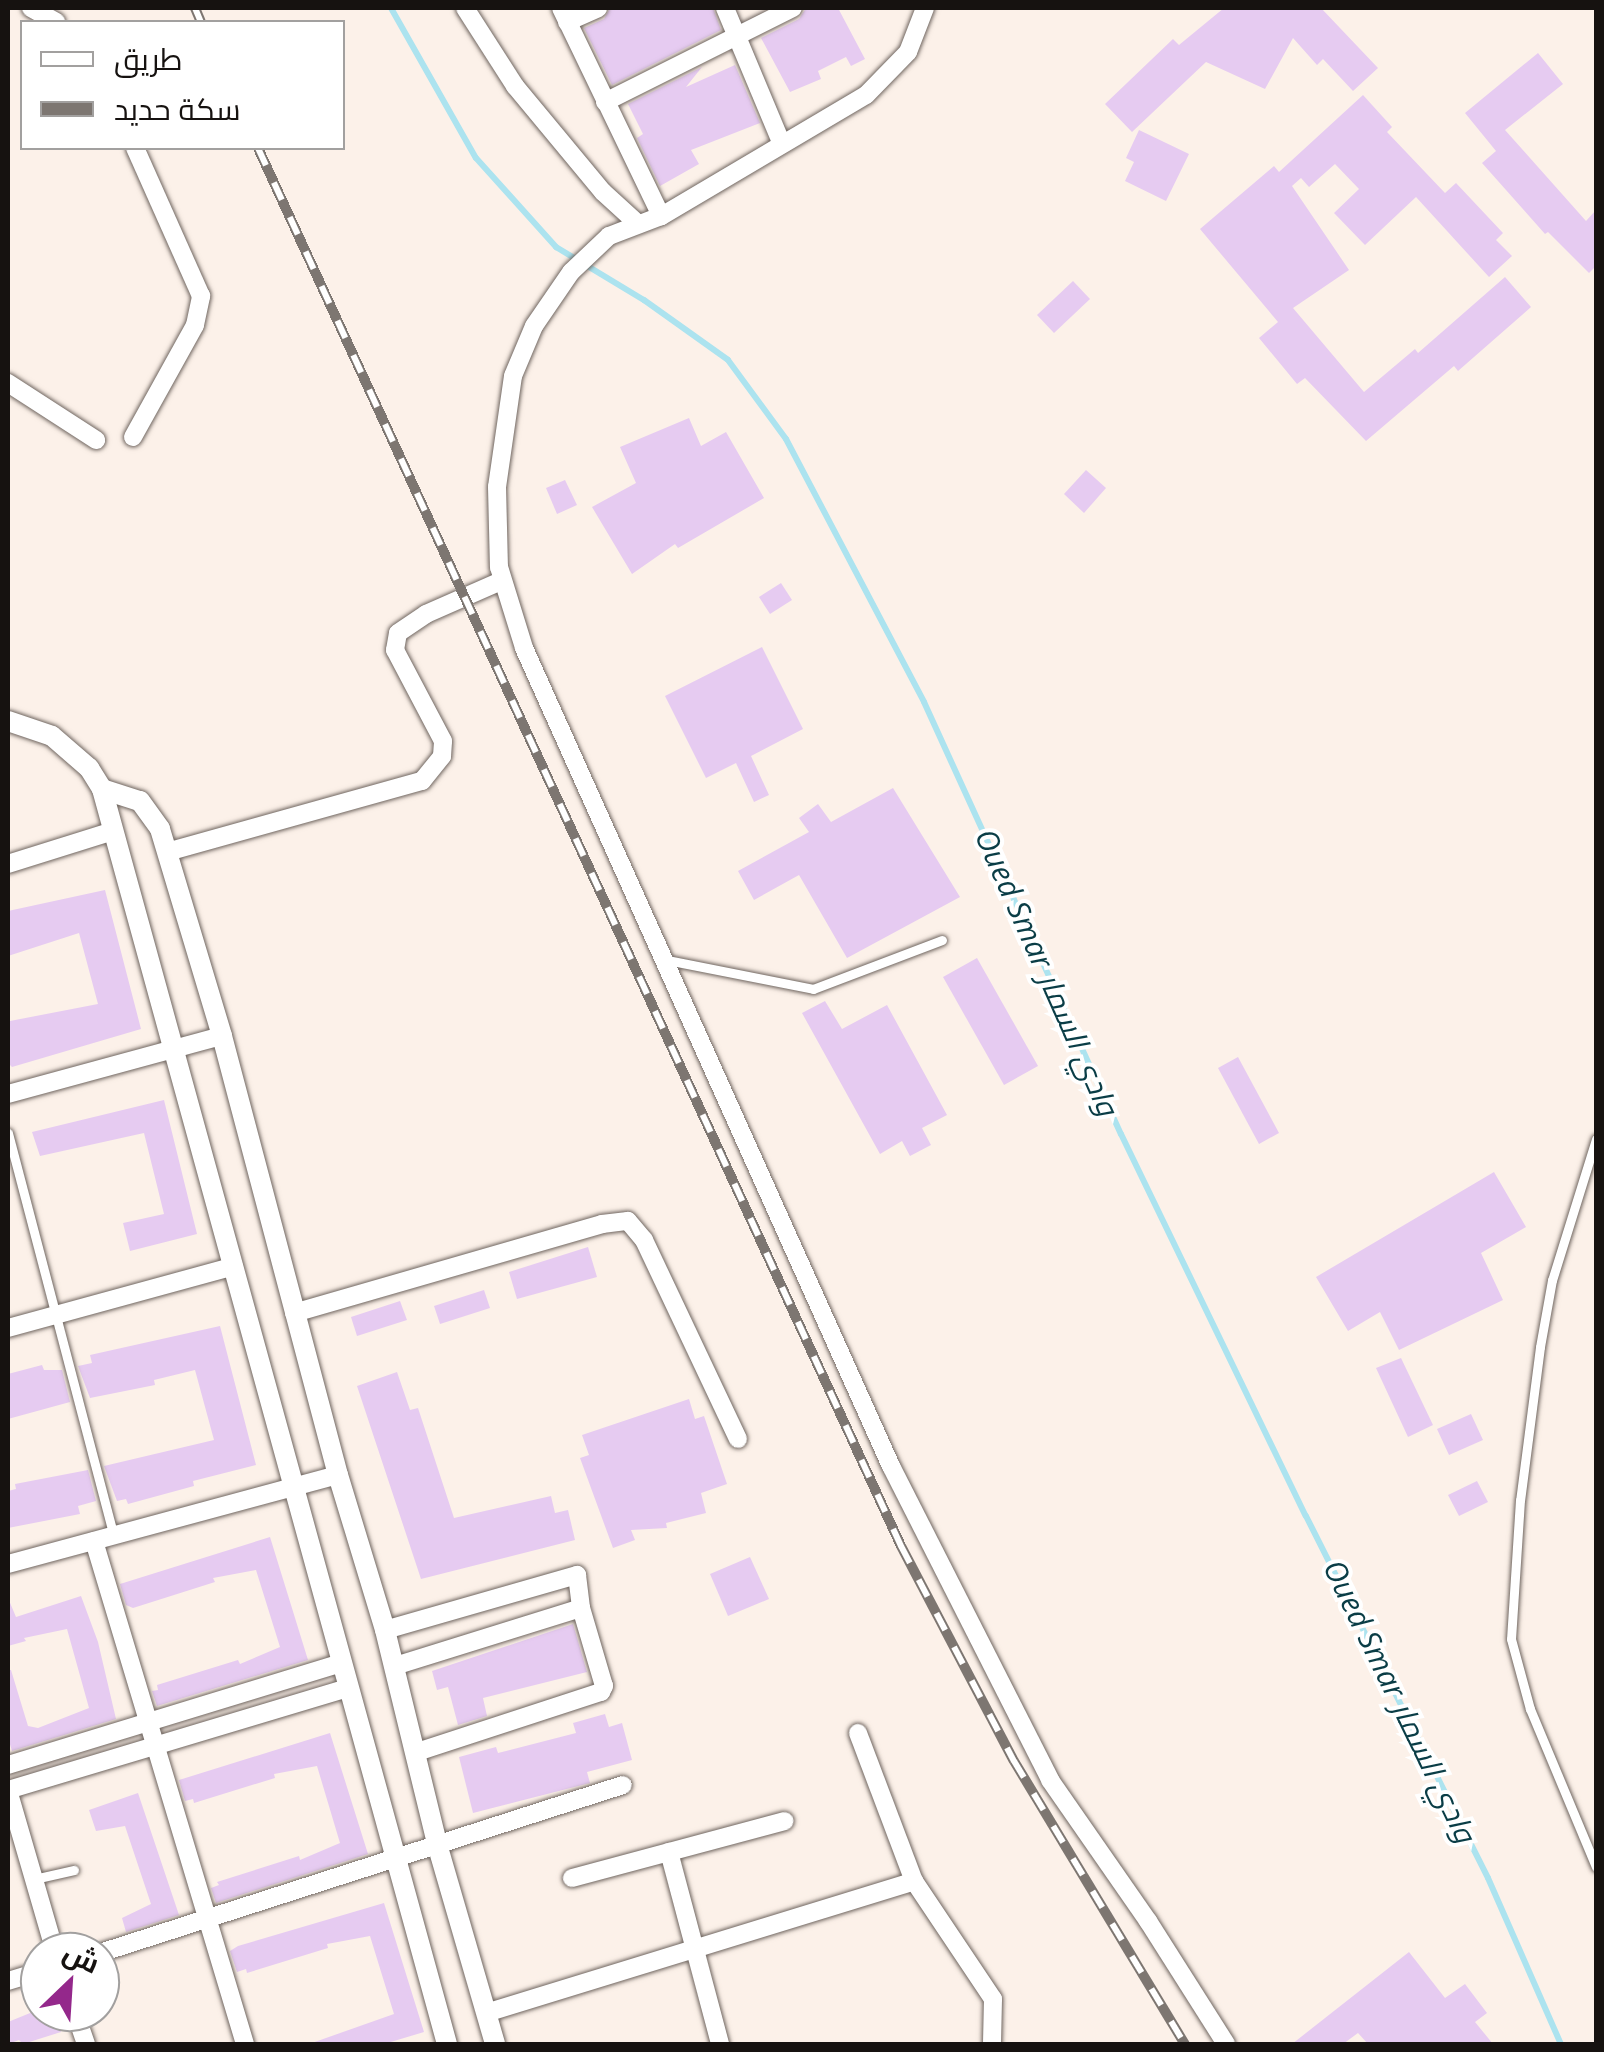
<!DOCTYPE html>
<html>
<head>
<meta charset="utf-8">
<style>
  body { margin:0 }
  #map { position:relative; width:1604px; height:2052px; overflow:hidden; background:#fcf1e9; font-family:"Open Sans",Cairo,sans-serif }
  div>[style] { position:absolute }
  [style*='--x'] { left:calc(var(--x)*1px); top:calc(var(--y)*1px); width:calc(var(--w)*1px); rotate:calc(var(--a)*1deg) }
  .stream>* { height:6px; margin:-3px; padding:0 3px; transform-origin:3px; border-radius:3px; background:#ace3ef }
  .building>* { inset:0; background:#e6cbf1 }
  .roads { filter:drop-shadow(0 0 2px #6f655f) drop-shadow(0 0 2px #6f655f) }
  .service>* { height:9px; margin:-4.5px; padding:0 4.5px; transform-origin:4.5px; border-radius:4.5px; background:#fff }
  .minor>* { height:18px; margin:-9px; padding:0 9px; transform-origin:9px; border-radius:9px; background:#fff }
  .tertiary>* { height:20px; margin:-10px; padding:0 10px; transform-origin:10px; border-radius:10px; background:#fff }
  .rail>* { height:10px; margin-top:-5px; transform-origin:0; background:repeating-linear-gradient(90deg,#fff 0 19px,#7d7671 0 38px); box-sizing:border-box; border-block:2px solid #7d7671 }
  span { translate:-50% -50%; white-space:nowrap; text-align:center; line-height:1.15; -webkit-text-stroke:8px #fff; paint-order:stroke }
  .water-label { font-size:30px; color:#0a3d46; font-style:italic }
  .frame { position:absolute; inset:0; border:10px solid #161210; pointer-events:none }
  .legend { position:absolute; left:20px; top:20px; width:325px; height:130px; box-sizing:border-box; background:#fff; border:2px solid #a2a09f; margin:0; padding:12px 18px; list-style:none; font-size:30px; color:#161210 }
  .legend li { display:flex; align-items:center; gap:20px; height:50px }
  .legend b { width:50px; border:2px solid #a2a09f }
  .north { position:absolute; left:20px; top:1932px; width:100px; height:100px; box-sizing:border-box; background:#fff; border:2px solid #a2a09f; border-radius:50%; rotate:25deg; font-size:28px; font-weight:700; line-height:40px; text-align:center; color:#161210 }
  .north::after { content:''; display:block; margin:auto; width:35px; height:45px; background:#94288b; clip-path:polygon(50% 0,100% 100%,50% 72%,0 100%) }
</style>
</head>
<body>
<div id="map">
  <div class="stream">
    <i style="--x:391;--y:8;--w:172;--a:60.5"></i>
    <i style="--x:476;--y:158;--w:120;--a:48"></i>
    <i style="--x:556;--y:247;--w:103;--a:31.1"></i>
    <i style="--x:644;--y:300;--w:103;--a:35.5"></i>
    <i style="--x:728;--y:360;--w:98;--a:53.7"></i>
    <i style="--x:786;--y:439;--w:297;--a:62.3"></i>
    <i style="--x:924;--y:702;--w:475;--a:65.5"></i>
    <i style="--x:1121;--y:1134;--w:424;--a:64.2"></i>
    <i style="--x:1306;--y:1516;--w:405;--a:63.3"></i>
    <i style="--x:1488;--y:1878;--w:181;--a:66.3"></i>
  </div>
  <div class="building">
    <i style="clip-path:polygon(610px 8px,713px 8px,721px 30px,612px 85px,584px 28px,604px 19px)"></i>
    <i style="clip-path:polygon(806px 8px,838px 8px,865px 59px,851px 66px,846px 57px,818px 71px,821px 79px,790px 92px,761px 38px,799px 19px)"></i>
    <i style="clip-path:polygon(1224px 8px,1321px 8px,1378px 68px,1353px 91px,1323px 59px,1317px 65px,1293px 38px,1265px 89px,1206px 62px,1132px 132px,1105px 104px,1173px 39px,1179px 45px)"></i>
    <i style="clip-path:polygon(1538px 53px,1563px 84px,1505px 130px,1586px 221px,1596px 210px,1596px 266px,1589px 273px,1548px 232px,1545px 234px,1482px 163px,1496px 151px,1465px 113px)"></i>
    <i style="clip-path:polygon(735px 65px,760px 123px,691px 150px,699px 164px,660px 186px,637px 138px,643px 134px,628px 104px,702px 67px,686px 87px)"></i>
    <i style="clip-path:polygon(1363px 95px,1392px 127px,1387px 132px,1445px 193px,1456px 183px,1503px 233px,1496px 240px,1512px 256px,1489px 277px,1416px 197px,1365px 245px,1334px 213px,1359px 189px,1335px 164px,1309px 187px,1301px 178px,1292px 186px,1349px 270px,1293px 308px,1364px 392px,1415px 349px,1418px 353px,1505px 277px,1531px 307px,1458px 371px,1454px 366px,1366px 441px,1305px 378px,1297px 384px,1259px 338px,1278px 322px,1200px 229px,1274px 166px,1279px 172px)"></i>
    <i style="clip-path:polygon(1139px 130px,1189px 154px,1166px 201px,1125px 181px,1134px 162px,1126px 158px)"></i>
    <i style="clip-path:polygon(1073px 281px,1090px 299px,1054px 333px,1037px 315px)"></i>
    <i style="clip-path:polygon(689px 418px,701px 446px,726px 432px,764px 498px,678px 548px,675px 544px,632px 574px,592px 507px,636px 483px,620px 447px)"></i>
    <i style="clip-path:polygon(1086px 470px,1106px 488px,1084px 513px,1064px 494px)"></i>
    <i style="clip-path:polygon(565px 480px,577px 505px,557px 514px,546px 488px)"></i>
    <i style="clip-path:polygon(781px 583px,792px 600px,770px 614px,759px 597px)"></i>
    <i style="clip-path:polygon(762px 647px,803px 729px,751px 756px,769px 795px,754px 802px,736px 763px,706px 778px,665px 696px)"></i>
    <i style="clip-path:polygon(893px 788px,960px 897px,847px 958px,799px 875px,754px 900px,738px 871px,809px 832px,799px 818px,818px 804px,831px 822px)"></i>
    <i style="clip-path:polygon(105px 890px,141px 1029px,12px 1067px,8px 1063px,10px 1021px,98px 1004px,79px 933px,8px 956px,8px 911px)"></i>
    <i style="clip-path:polygon(977px 958px,1038px 1066px,1004px 1085px,943px 977px)"></i>
    <i style="clip-path:polygon(825px 1001px,842px 1029px,887px 1005px,947px 1115px,922px 1128px,931px 1145px,910px 1156px,902px 1141px,880px 1154px,802px 1013px)"></i>
    <i style="clip-path:polygon(1238px 1057px,1279px 1133px,1259px 1144px,1218px 1068px)"></i>
    <i style="clip-path:polygon(164px 1100px,197px 1234px,130px 1251px,123px 1223px,164px 1214px,144px 1133px,40px 1156px,32px 1132px)"></i>
    <i style="clip-path:polygon(1494px 1172px,1526px 1227px,1481px 1253px,1503px 1300px,1399px 1350px,1380px 1312px,1348px 1331px,1316px 1277px)"></i>
    <i style="clip-path:polygon(588px 1247px,597px 1277px,517px 1299px,509px 1272px)"></i>
    <i style="clip-path:polygon(484px 1290px,490px 1308px,440px 1324px,434px 1306px)"></i>
    <i style="clip-path:polygon(400px 1301px,407px 1320px,357px 1336px,351px 1317px)"></i>
    <i style="clip-path:polygon(220px 1326px,256px 1465px,193px 1481px,194px 1486px,128px 1504px,126px 1499px,117px 1501px,104px 1466px,214px 1440px,195px 1370px,154px 1380px,155px 1385px,90px 1398px,78px 1366px,92px 1363px,90px 1355px)"></i>
    <i style="clip-path:polygon(1401px 1358px,1433px 1425px,1408px 1437px,1376px 1368px)"></i>
    <i style="clip-path:polygon(42px 1365px,44px 1370px,62px 1370px,70px 1402px,8px 1419px,8px 1374px)"></i>
    <i style="clip-path:polygon(397px 1372px,410px 1410px,418px 1408px,454px 1518px,551px 1496px,555px 1513px,568px 1510px,575px 1540px,421px 1579px,357px 1386px)"></i>
    <i style="clip-path:polygon(689px 1399px,695px 1419px,704px 1416px,727px 1484px,701px 1493px,706px 1513px,666px 1523px,667px 1528px,631px 1530px,635px 1540px,613px 1548px,580px 1458px,589px 1455px,582px 1435px)"></i>
    <i style="clip-path:polygon(1471px 1414px,1483px 1440px,1449px 1455px,1437px 1429px)"></i>
    <i style="clip-path:polygon(88px 1470px,96px 1501px,78px 1506px,80px 1514px,8px 1528px,8px 1491px,16px 1489px,15px 1484px)"></i>
    <i style="clip-path:polygon(1477px 1481px,1488px 1502px,1459px 1516px,1448px 1495px)"></i>
    <i style="clip-path:polygon(270px 1537px,308px 1660px,157px 1706px,152px 1691px,158px 1690px,157px 1685px,238px 1660px,240px 1664px,280px 1647px,256px 1570px,213px 1578px,215px 1582px,133px 1608px,126px 1605px,120px 1584px)"></i>
    <i style="clip-path:polygon(750px 1557px,769px 1599px,728px 1616px,710px 1574px)"></i>
    <i style="clip-path:polygon(81px 1596px,98px 1642px,116px 1719px,12px 1751px,8px 1738px,8px 1670px,11px 1670px,28px 1726px,38px 1728px,89px 1708px,67px 1629px,24px 1638px,26px 1641px,8px 1646px,8px 1598px,16px 1617px)"></i>
    <i style="clip-path:polygon(573px 1624px,587px 1672px,483px 1698px,487px 1716px,458px 1725px,448px 1687px,437px 1690px,432px 1671px)"></i>
    <i style="clip-path:polygon(605px 1714px,609px 1727px,622px 1723px,632px 1760px,587px 1772px,590px 1783px,473px 1813px,459px 1757px,496px 1747px,498px 1753px,576px 1733px,573px 1723px)"></i>
    <i style="clip-path:polygon(330px 1733px,368px 1854px,216px 1903px,211px 1888px,219px 1885px,217px 1882px,299px 1856px,300px 1860px,340px 1843px,317px 1766px,274px 1774px,275px 1778px,194px 1803px,193px 1799px,185px 1801px,179px 1780px)"></i>
    <i style="clip-path:polygon(138px 1793px,179px 1915px,126px 1932px,122px 1918px,151px 1904px,125px 1826px,96px 1831px,89px 1810px)"></i>
    <i style="clip-path:polygon(384px 1903px,424px 2032px,384px 2044px,309px 2044px,394px 2014px,370px 1936px,327px 1944px,328px 1948px,247px 1973px,246px 1969px,237px 1972px,230px 1951px,238px 1946px)"></i>
    <i style="clip-path:polygon(1409px 1952px,1445px 1998px,1465px 1984px,1487px 2013px,1475px 2022px,1493px 2044px,1368px 2044px,1358px 2033px,1343px 2044px,1292px 2044px)"></i>
    <i style="clip-path:polygon(40px 2009px,53px 2012px,61px 2032px,23px 2044px,19px 2040px,8px 2044px,8px 2022px)"></i>
  </div>
  <div class="roads">
    <div class="service">
      <i style="--x:667;--y:960;--w:149;--a:11.2"></i>
      <i style="--x:813;--y:989;--w:138;--a:-20.8"></i>
      <i style="--x:8;--y:1133;--w:417;--a:75.3"></i>
      <i style="--x:1596;--y:1139;--w:148;--a:107.3"></i>
      <i style="--x:1552;--y:1280;--w:68;--a:100.2"></i>
      <i style="--x:1540;--y:1347;--w:154;--a:97.4"></i>
      <i style="--x:1520;--y:1500;--w:139;--a:93.7"></i>
      <i style="--x:1511;--y:1639;--w:73;--a:74.8"></i>
      <i style="--x:1530;--y:1709;--w:171;--a:67.3"></i>
      <i style="--x:34;--y:1879;--w:41;--a:-12.7"></i>
    </div>
    <div class="minor">
      <i style="--x:31;--y:8;--w:29;--a:29"></i>
      <i style="--x:465;--y:8;--w:93;--a:57.3"></i>
      <i style="--x:515;--y:86;--w:138;--a:50.3"></i>
      <i style="--x:603;--y:192;--w:46;--a:42.4"></i>
      <i style="--x:561;--y:8;--w:231;--a:64.3"></i>
      <i style="--x:725;--y:8;--w:147;--a:67.3"></i>
      <i style="--x:925;--y:8;--w:47;--a:111.1"></i>
      <i style="--x:908;--y:52;--w:60;--a:134.3"></i>
      <i style="--x:866;--y:95;--w:238;--a:149.4"></i>
      <i style="--x:661;--y:216;--w:56;--a:159"></i>
      <i style="--x:609;--y:236;--w:52;--a:136.5"></i>
      <i style="--x:571;--y:272;--w:65;--a:124.4"></i>
      <i style="--x:534;--y:326;--w:54;--a:112.8"></i>
      <i style="--x:513;--y:376;--w:112;--a:98.2"></i>
      <i style="--x:497;--y:487;--w:80;--a:88.6"></i>
      <i style="--x:499;--y:567;--w:85;--a:72.8"></i>
      <i style="--x:524;--y:648;--w:897;--a:65.84"></i>
      <i style="--x:891;--y:1466;--w:352;--a:63.1"></i>
      <i style="--x:1050;--y:1780;--w:172;--a:55.2"></i>
      <i style="--x:1148;--y:1921;--w:146;--a:57.6"></i>
      <i style="--x:567;--y:22;--w:34;--a:-24"></i>
      <i style="--x:605;--y:102;--w:210;--a:-26.6"></i>
      <i style="--x:8;--y:383;--w:105;--a:32.9"></i>
      <i style="--x:133;--y:437;--w:128;--a:-61"></i>
      <i style="--x:195;--y:325;--w:30;--a:-78"></i>
      <i style="--x:201;--y:296;--w:162;--a:-114"></i>
      <i style="--x:167;--y:852;--w:265;--a:-15.6"></i>
      <i style="--x:422;--y:781;--w:32;--a:-51"></i>
      <i style="--x:442;--y:756;--w:15;--a:-86"></i>
      <i style="--x:443;--y:741;--w:103;--a:-117.8"></i>
      <i style="--x:395;--y:650;--w:17;--a:-80"></i>
      <i style="--x:398;--y:633;--w:34;--a:-34"></i>
      <i style="--x:426;--y:614;--w:82;--a:-23.7"></i>
      <i style="--x:8;--y:864;--w:110;--a:-17.4"></i>
      <i style="--x:8;--y:1094;--w:222;--a:-15.2"></i>
      <i style="--x:294;--y:1313;--w:321;--a:-16.1"></i>
      <i style="--x:602;--y:1224;--w:26;--a:-7"></i>
      <i style="--x:628;--y:1221;--w:25;--a:50"></i>
      <i style="--x:644;--y:1240;--w:220;--a:64.7"></i>
      <i style="--x:8;--y:1328;--w:234;--a:-15.3"></i>
      <i style="--x:94;--y:1541;--w:525;--a:73.29"></i>
      <i style="--x:8;--y:1564;--w:342;--a:-15.1"></i>
      <i style="--x:385;--y:1630;--w:200;--a:-16"></i>
      <i style="--x:577;--y:1575;--w:33;--a:83"></i>
      <i style="--x:581;--y:1608;--w:195;--a:162.7"></i>
      <i style="--x:858;--y:1733;--w:158;--a:69.3"></i>
      <i style="--x:914;--y:1881;--w:142;--a:56.2"></i>
      <i style="--x:993;--y:1999;--w:45;--a:91.3"></i>
      <i style="--x:417;--y:1752;--w:194;--a:-18.1"></i>
      <i style="--x:601;--y:1692;--w:7;--a:-63"></i>
      <i style="--x:604;--y:1686;--w:81;--a:-106.4"></i>
      <i style="--x:8;--y:1765;--w:349;--a:-17"></i>
      <i style="--x:8;--y:1790;--w:355;--a:-16.7"></i>
      <i style="--x:8;--y:1790;--w:169;--a:73.8"></i>
      <i style="--x:669;--y:1852;--w:199;--a:75.1"></i>
      <i style="--x:572;--y:1878;--w:220;--a:-15"></i>
      <i style="--x:100;--y:1953;--w:549;--a:-17.81"></i>
      <i style="--x:8;--y:1981;--w:34;--a:-17"></i>
      <i style="--x:75;--y:2012;--w:34;--a:71"></i>
      <i style="--x:486;--y:2013;--w:448;--a:-17.1"></i>
    </div>
    <div class="tertiary">
      <i style="--x:8;--y:721;--w:46;--a:18.8"></i>
      <i style="--x:52;--y:736;--w:49;--a:40.9"></i>
      <i style="--x:89;--y:768;--w:25;--a:58"></i>
      <i style="--x:102;--y:789;--w:1302;--a:74.63"></i>
      <i style="--x:102;--y:789;--w:40;--a:18"></i>
      <i style="--x:140;--y:801;--w:34;--a:54"></i>
      <i style="--x:160;--y:829;--w:216;--a:73.3"></i>
      <i style="--x:222;--y:1036;--w:454;--a:75.2"></i>
      <i style="--x:338;--y:1475;--w:162;--a:73.1"></i>
      <i style="--x:385;--y:1630;--w:220;--a:76.3"></i>
      <i style="--x:437;--y:1844;--w:208;--a:73.8"></i>
    </div>
  </div>
  <div class="rail">
    <i style="--x:195;--y:8;--w:15;--a:67"></i>
    <i style="--x:258;--y:148;--w:1539;--a:65.3"></i>
    <i style="--x:901;--y:1546;--w:243;--a:62.3"></i>
    <i style="--x:1014;--y:1761;--w:331;--a:58.9"></i>
  </div>
  <div class="water-label">
    <span style="left:1047px;top:972px;rotate:66deg">Oued Smar وادي السمار</span>
    <span style="left:1400px;top:1701px;rotate:64deg">Oued Smar وادي السمار</span>
  </div>
  <div class="frame"></div>
  <ul class="legend">
  <li><b style="height:12px;background:#fff"></b>طريق</li>
  <li><b style="height:12px;background:#7d7671"></b>سكة حديد</li>
  </ul>
  <div class="north">ش</div>
</div>
</body>
</html>
